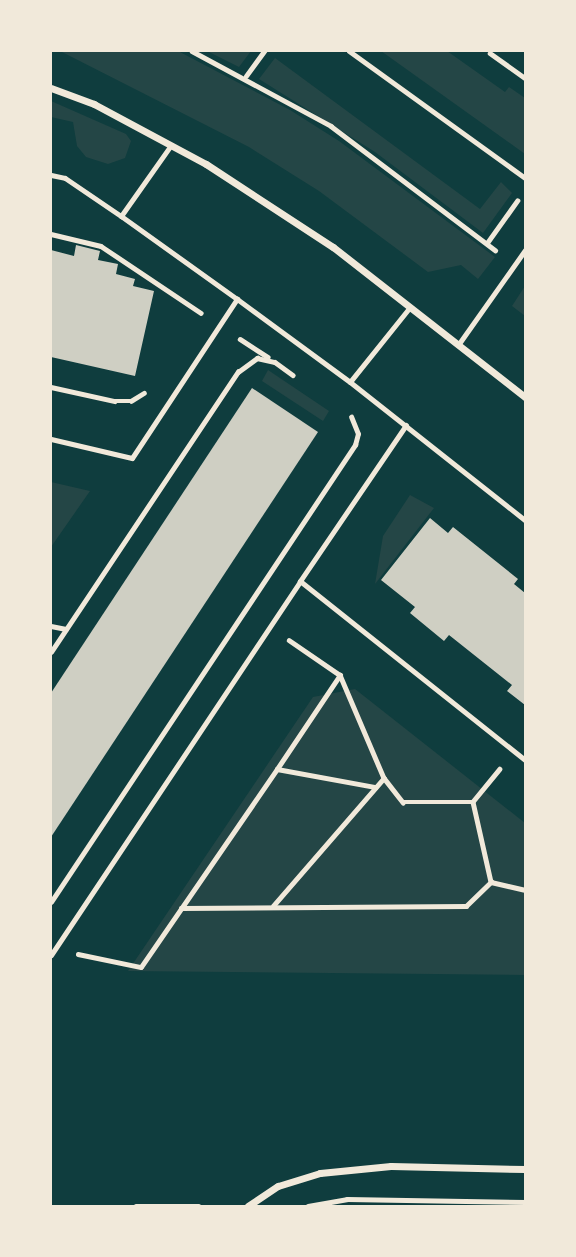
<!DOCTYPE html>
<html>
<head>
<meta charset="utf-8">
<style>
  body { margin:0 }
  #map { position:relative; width:576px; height:1257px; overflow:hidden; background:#0f3d3e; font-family:"PT Sans",sans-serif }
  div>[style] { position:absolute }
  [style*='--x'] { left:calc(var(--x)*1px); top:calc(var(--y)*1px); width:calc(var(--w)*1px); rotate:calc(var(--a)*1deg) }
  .green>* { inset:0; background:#244646 }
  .building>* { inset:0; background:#cfcfc3 }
  .path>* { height:4.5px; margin:-2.25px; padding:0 2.25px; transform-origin:2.25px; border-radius:2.25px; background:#f1e9da }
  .service>* { height:5px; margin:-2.5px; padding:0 2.5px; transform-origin:2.5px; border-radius:2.5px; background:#f1e9da }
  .minor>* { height:7px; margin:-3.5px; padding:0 3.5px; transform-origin:3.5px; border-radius:3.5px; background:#f1e9da }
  span { translate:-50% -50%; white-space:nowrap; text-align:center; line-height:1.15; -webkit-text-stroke:7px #f1e9da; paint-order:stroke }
  .frame { position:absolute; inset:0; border:52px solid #f1e9da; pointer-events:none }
</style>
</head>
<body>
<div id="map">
  <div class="green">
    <i style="clip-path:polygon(60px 51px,178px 51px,290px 110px,339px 141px,495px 257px,478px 279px,461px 265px,428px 272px,319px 191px,249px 147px)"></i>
    <i style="clip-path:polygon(207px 51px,251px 51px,239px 67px)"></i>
    <i style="clip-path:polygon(381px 51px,447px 51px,505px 92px,509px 87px,525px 98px,525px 154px)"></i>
    <i style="clip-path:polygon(275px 58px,480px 209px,501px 182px,512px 193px,483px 233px,375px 152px,259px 79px)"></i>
    <i style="clip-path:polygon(51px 101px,126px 134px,131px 141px,125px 158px,108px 164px,86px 157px,77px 146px,73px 122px,51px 117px)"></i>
    <i style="clip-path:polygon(525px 286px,525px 316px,512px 306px)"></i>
    <i style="clip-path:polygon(268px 370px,329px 411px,323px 421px,262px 381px)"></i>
    <i style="clip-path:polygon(51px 482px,90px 491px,51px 547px)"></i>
    <i style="clip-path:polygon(410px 495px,434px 508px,375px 584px,383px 536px)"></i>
    <i style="clip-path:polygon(355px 689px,525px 823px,525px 975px,128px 971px,313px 697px)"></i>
  </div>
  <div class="building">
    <i style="clip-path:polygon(76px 245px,100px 251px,98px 260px,118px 264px,116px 274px,135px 279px,133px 286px,154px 291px,135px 376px,51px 357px,51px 250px,74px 256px)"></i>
    <i style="clip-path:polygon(252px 388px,318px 432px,51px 837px,51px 693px)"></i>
    <i style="clip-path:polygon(430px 518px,448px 533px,453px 527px,518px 579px,514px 584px,525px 593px,525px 705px,507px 691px,512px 685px,449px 635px,444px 641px,410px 613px,415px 607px,381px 580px)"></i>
  </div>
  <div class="path">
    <i style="--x:192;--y:51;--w:158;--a:28.3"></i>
    <i style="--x:331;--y:126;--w:206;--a:37.1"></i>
    <i style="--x:490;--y:53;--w:43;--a:35.5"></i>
    <i style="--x:246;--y:76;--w:31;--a:-54"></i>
    <i style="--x:51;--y:234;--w:51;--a:13.5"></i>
    <i style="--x:101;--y:246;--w:120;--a:33.8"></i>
    <i style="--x:487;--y:243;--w:52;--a:-54.5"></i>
    <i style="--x:240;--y:339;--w:33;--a:33"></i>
    <i style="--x:51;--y:387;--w:65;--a:12.5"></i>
    <i style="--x:114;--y:401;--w:17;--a:0"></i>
    <i style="--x:131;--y:401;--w:15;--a:-32"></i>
    <i style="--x:51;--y:626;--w:15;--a:11"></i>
    <i style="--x:289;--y:640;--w:62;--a:34.5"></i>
    <i style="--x:340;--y:675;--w:112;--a:66.9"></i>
    <i style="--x:384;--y:778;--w:31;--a:52"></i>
    <i style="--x:403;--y:802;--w:70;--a:0"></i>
    <i style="--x:51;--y:652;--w:337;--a:-56.3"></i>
    <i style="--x:238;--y:372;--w:24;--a:-36"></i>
    <i style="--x:257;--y:358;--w:18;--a:13"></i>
    <i style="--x:275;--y:362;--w:22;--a:36"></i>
    <i style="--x:277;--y:769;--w:113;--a:-56.2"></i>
    <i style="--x:500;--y:769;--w:43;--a:129.3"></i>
    <i style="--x:473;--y:802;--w:82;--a:77.3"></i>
    <i style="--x:491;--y:882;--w:35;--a:13"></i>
    <i style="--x:51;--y:902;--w:549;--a:-56.37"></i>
    <i style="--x:355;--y:445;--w:11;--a:-75"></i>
    <i style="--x:358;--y:434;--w:18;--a:-112"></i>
    <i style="--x:273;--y:906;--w:169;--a:-49.1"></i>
    <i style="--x:181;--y:908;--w:285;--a:-0.4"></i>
    <i style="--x:466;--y:906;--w:35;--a:-44"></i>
    <i style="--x:78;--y:954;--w:64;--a:11.7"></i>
    <i style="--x:141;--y:967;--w:240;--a:-55.5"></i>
    <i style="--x:277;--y:769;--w:100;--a:10.4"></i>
    <i style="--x:136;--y:1206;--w:63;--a:0"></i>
    <i style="--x:308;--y:1206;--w:40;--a:-10"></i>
    <i style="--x:347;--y:1199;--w:178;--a:1"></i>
  </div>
  <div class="service">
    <i style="--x:349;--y:51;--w:217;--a:35.8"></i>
    <i style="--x:51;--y:175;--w:14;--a:12"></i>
    <i style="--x:65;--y:178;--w:68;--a:34.2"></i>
    <i style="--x:121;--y:216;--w:87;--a:-54.8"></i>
    <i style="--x:121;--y:216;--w:143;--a:35.6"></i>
    <i style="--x:410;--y:307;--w:96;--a:128.7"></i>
    <i style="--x:350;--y:382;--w:223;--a:38.3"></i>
    <i style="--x:458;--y:345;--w:116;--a:-54.8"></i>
    <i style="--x:406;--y:425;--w:189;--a:124.2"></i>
    <i style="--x:300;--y:581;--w:288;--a:38.5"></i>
    <i style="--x:51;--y:439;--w:83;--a:13.2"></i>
    <i style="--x:132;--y:458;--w:191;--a:-56.6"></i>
    <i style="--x:237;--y:299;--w:140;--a:36.3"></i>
    <i style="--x:51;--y:955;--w:449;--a:-56.3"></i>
  </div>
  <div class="minor">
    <i style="--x:51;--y:88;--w:46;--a:20.4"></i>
    <i style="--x:94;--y:104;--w:127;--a:28.2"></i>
    <i style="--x:206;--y:164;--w:152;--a:33.2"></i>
    <i style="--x:333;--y:247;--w:244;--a:38"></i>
    <i style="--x:248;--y:1206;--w:36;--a:-34"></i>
    <i style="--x:278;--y:1186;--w:44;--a:-17.2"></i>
    <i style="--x:320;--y:1173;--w:71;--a:-5.6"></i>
    <i style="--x:391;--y:1166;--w:134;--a:1.3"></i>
  </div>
  <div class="frame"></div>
</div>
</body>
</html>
